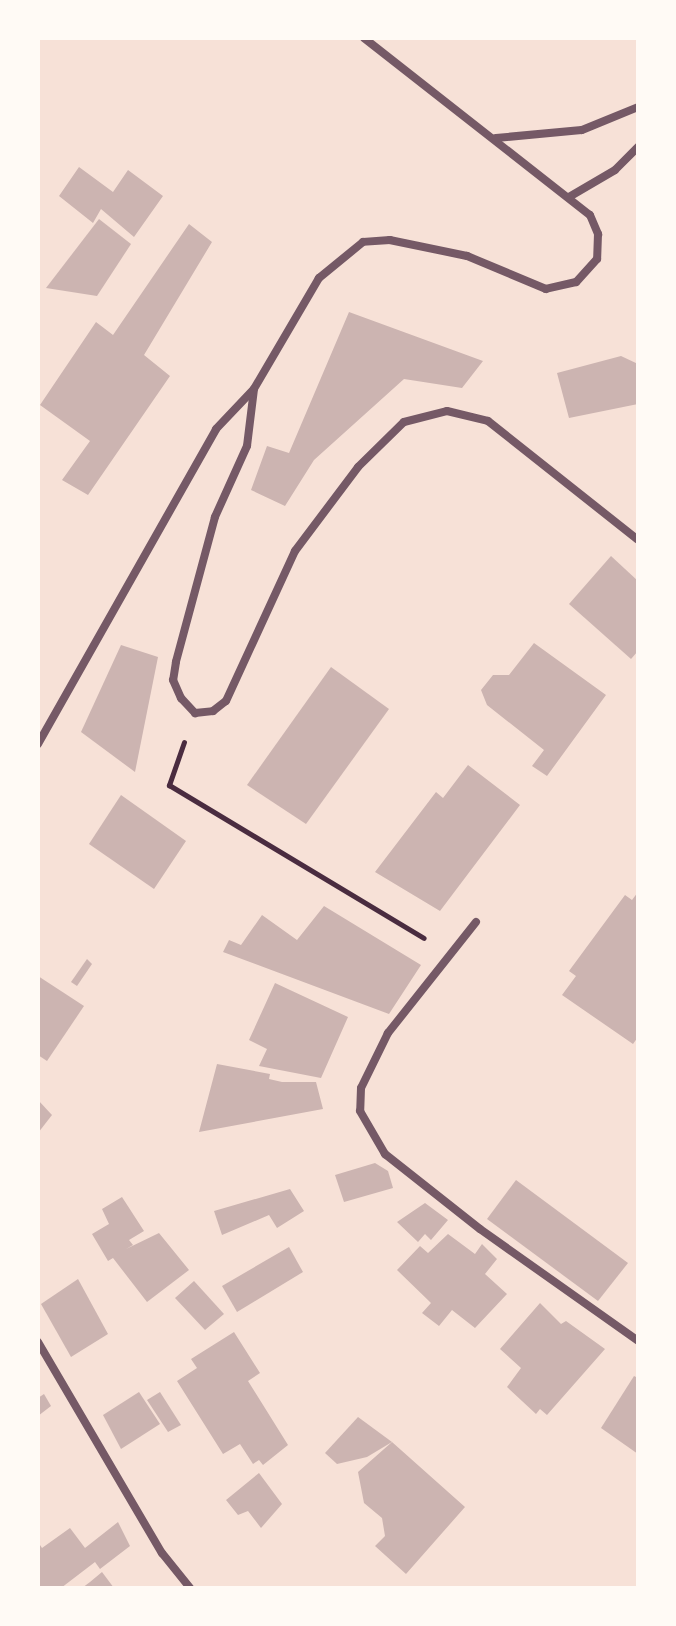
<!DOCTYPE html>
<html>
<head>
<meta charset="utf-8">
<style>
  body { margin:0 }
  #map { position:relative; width:676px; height:1626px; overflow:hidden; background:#f7e1d7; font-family:Raleway,sans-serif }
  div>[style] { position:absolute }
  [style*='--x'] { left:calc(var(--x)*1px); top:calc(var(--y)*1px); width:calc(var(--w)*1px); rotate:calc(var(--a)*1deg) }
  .building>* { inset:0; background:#ccb4b1 }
  .path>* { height:5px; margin:-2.5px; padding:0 2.5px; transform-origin:2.5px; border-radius:2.5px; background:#4a2c40 }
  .minor>* { height:8px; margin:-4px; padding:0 4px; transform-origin:4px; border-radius:4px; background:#755966 }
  span { translate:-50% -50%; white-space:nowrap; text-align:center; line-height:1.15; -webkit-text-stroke:8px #fffaf5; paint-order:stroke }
  .frame { position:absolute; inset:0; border:40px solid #fffaf5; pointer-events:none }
</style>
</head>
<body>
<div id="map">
  <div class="building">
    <i style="clip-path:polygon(79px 167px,113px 192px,128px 170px,163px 196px,134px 237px,101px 209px,93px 223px,59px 196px)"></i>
    <i style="clip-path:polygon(99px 219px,131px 244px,97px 296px,46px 288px)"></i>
    <i style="clip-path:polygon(189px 224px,212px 242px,144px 355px,170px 376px,88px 495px,62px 480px,90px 441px,40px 405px,96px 322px,113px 335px)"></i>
    <i style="clip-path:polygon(349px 312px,483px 361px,462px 388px,404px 379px,314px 460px,285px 506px,251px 490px,267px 446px,289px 453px)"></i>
    <i style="clip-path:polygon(621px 356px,638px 364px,638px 404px,569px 418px,557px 373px)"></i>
    <i style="clip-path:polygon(611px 556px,638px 581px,638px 651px,631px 659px,569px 604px)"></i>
    <i style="clip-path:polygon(534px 643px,606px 695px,547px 776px,532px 766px,544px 750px,487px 705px,481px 690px,493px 675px,509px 675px)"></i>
    <i style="clip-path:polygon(121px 645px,158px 657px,135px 772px,81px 732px)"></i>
    <i style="clip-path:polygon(331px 667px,389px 709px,306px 824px,247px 785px)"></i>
    <i style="clip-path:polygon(468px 765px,520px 805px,440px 911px,375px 872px,436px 792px,443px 798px)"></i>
    <i style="clip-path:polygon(121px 795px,186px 841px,154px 889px,89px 844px)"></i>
    <i style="clip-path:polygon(638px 892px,638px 1037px,633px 1044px,562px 995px,576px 976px,569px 971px,625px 895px,632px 900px)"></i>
    <i style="clip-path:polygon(324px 906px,421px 965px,389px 1014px,223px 952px,229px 940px,241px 945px,262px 915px,297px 940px)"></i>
    <i style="clip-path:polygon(87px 959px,92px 964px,77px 986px,71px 982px)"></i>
    <i style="clip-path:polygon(38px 976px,84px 1006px,47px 1061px,38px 1055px)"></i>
    <i style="clip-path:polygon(275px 983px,348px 1017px,321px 1078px,259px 1066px,267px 1049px,249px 1040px)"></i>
    <i style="clip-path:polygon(217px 1064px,270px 1074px,269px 1079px,282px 1082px,316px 1082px,323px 1109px,199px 1132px)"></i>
    <i style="clip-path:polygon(38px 1100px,52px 1115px,38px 1133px)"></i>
    <i style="clip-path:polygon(375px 1163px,388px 1171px,393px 1188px,344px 1202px,335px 1175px)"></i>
    <i style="clip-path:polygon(516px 1180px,628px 1263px,598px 1301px,487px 1219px)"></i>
    <i style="clip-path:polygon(290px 1189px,304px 1211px,277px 1228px,269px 1215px,222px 1235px,214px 1211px)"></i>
    <i style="clip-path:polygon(122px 1197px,144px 1231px,129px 1240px,133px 1245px,126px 1249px,159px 1233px,189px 1270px,147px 1302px,113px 1258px,108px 1261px,92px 1234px,109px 1224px,102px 1209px)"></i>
    <i style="clip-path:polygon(425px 1203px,448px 1220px,431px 1240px,425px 1234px,418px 1242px,397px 1222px)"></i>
    <i style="clip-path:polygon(448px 1234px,475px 1254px,482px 1244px,497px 1259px,485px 1274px,507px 1294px,475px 1328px,452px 1310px,439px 1326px,422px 1313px,431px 1303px,397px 1270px,420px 1246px,428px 1253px)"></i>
    <i style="clip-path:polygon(289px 1247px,303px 1272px,237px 1312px,222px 1286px)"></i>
    <i style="clip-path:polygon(78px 1279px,108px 1334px,71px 1357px,41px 1304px)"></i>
    <i style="clip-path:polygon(194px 1281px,224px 1314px,205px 1330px,175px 1298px)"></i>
    <i style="clip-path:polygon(540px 1303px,561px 1324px,566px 1321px,605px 1349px,547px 1415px,540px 1409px,536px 1414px,507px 1387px,521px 1368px,500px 1349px)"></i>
    <i style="clip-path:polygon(234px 1332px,260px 1373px,248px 1381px,288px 1445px,263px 1465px,259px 1460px,253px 1464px,240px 1444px,223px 1454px,177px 1381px,197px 1368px,191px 1359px)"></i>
    <i style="clip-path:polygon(634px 1376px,638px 1378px,638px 1454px,601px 1428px)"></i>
    <i style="clip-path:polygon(139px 1392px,160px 1424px,121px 1449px,103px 1415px)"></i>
    <i style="clip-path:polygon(160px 1392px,181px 1425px,168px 1432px,147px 1400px)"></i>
    <i style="clip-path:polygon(44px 1394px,51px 1406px,38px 1416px,38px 1398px)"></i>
    <i style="clip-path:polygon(358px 1417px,392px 1442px,367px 1457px,337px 1464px,325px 1453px)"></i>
    <i style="clip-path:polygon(392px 1442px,465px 1507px,406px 1574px,375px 1546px,385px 1536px,382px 1518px,364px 1503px,358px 1472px)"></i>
    <i style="clip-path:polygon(259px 1473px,282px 1504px,261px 1528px,248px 1511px,238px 1515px,226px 1500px)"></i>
    <i style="clip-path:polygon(118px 1522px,130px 1546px,100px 1569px,95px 1562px,61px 1588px,38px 1588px,38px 1542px,42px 1548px,70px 1528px,85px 1548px)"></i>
    <i style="clip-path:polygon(102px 1572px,114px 1588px,82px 1588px,90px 1582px)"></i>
  </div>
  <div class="path">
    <i style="--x:184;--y:742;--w:46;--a:109.2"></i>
    <i style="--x:169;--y:785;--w:297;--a:31"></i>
  </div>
  <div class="minor">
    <i style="--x:364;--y:38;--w:287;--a:38.1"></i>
    <i style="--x:590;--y:215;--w:21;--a:67"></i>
    <i style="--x:598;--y:234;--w:25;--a:92"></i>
    <i style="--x:597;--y:259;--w:31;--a:132"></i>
    <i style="--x:576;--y:282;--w:31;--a:167"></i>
    <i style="--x:546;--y:289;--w:86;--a:-157.3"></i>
    <i style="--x:467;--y:256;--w:79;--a:-168.3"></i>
    <i style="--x:390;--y:240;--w:27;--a:176"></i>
    <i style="--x:363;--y:242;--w:57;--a:140.7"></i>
    <i style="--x:319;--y:278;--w:129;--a:120.4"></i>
    <i style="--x:254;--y:389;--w:57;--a:97"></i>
    <i style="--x:247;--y:446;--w:78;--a:114.3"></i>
    <i style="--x:215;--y:517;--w:150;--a:105.1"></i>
    <i style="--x:176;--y:662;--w:18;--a:99"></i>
    <i style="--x:173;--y:680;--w:20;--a:66"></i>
    <i style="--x:181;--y:698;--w:21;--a:47"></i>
    <i style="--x:195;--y:713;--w:18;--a:-6"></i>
    <i style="--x:213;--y:711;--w:16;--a:-38"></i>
    <i style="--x:226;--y:701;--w:165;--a:-65.3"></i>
    <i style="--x:295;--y:551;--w:105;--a:-53.1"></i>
    <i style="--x:358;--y:467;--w:64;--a:-44.4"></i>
    <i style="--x:404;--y:422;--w:44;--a:-14.3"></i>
    <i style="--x:447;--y:411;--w:42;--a:13.7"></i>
    <i style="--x:488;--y:421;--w:191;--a:38.4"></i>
    <i style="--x:496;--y:138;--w:86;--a:-5.3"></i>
    <i style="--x:582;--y:130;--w:61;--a:-22.3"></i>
    <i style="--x:569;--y:197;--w:53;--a:-30.4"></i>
    <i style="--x:615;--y:170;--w:33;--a:-45"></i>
    <i style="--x:38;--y:744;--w:362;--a:-60.5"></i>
    <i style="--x:216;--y:429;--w:54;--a:-46.5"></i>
    <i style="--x:476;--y:922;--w:142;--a:128.4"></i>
    <i style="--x:388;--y:1033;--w:61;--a:116.1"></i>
    <i style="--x:361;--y:1088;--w:23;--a:92"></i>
    <i style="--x:360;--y:1111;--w:50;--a:59.8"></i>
    <i style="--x:385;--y:1154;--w:121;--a:38.3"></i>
    <i style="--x:480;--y:1229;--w:194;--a:35.3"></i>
    <i style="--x:38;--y:1342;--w:245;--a:59.6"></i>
    <i style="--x:162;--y:1553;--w:45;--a:51.3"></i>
  </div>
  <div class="frame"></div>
</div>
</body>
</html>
